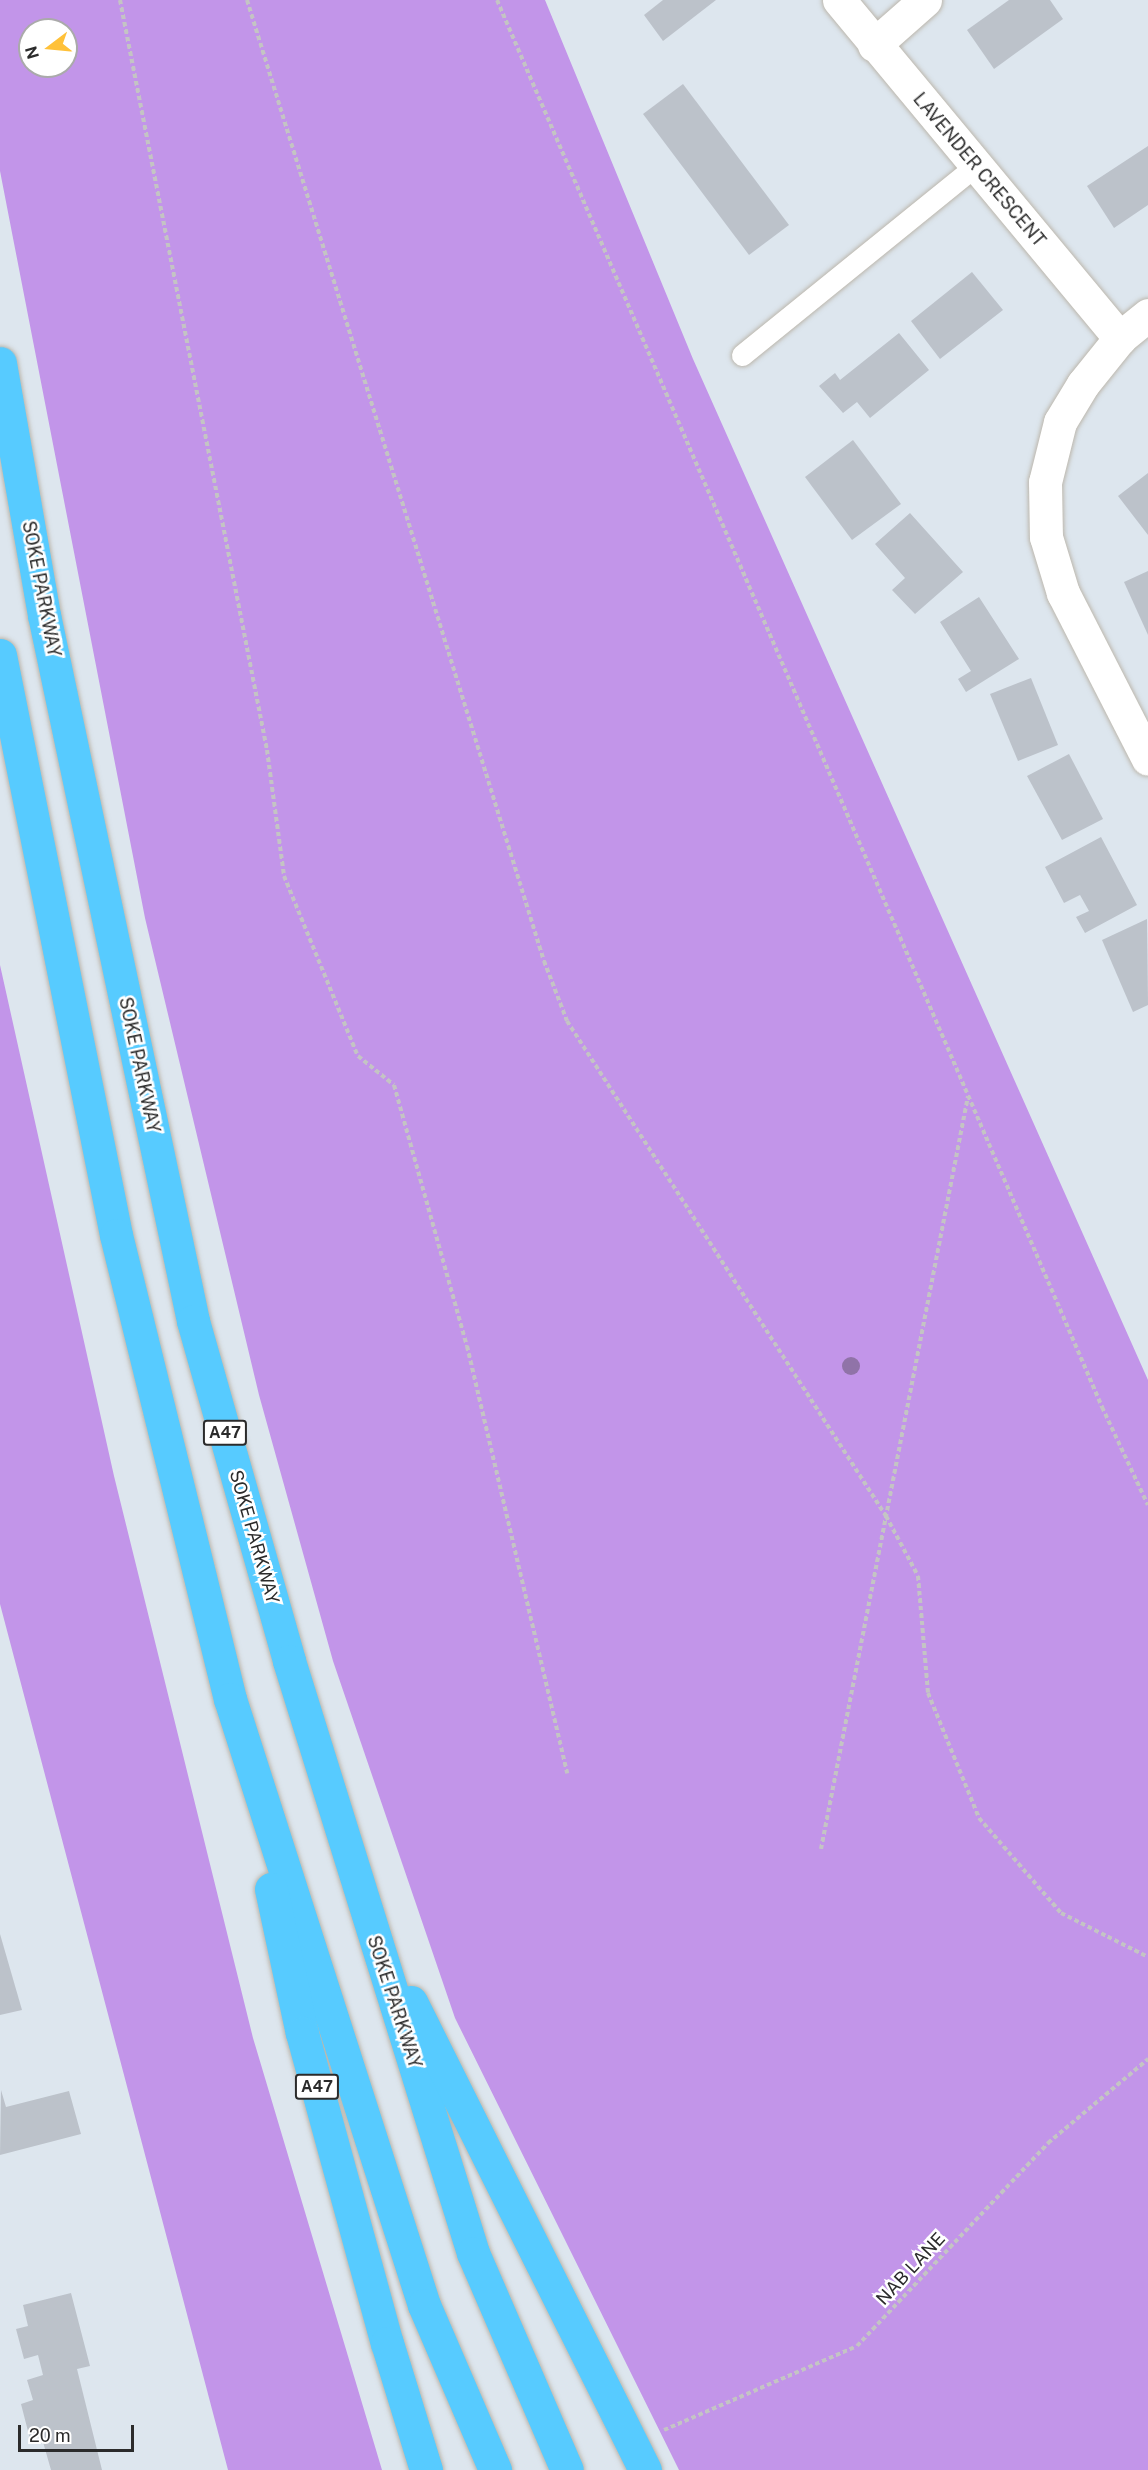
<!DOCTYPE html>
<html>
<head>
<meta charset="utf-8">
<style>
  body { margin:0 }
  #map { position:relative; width:1148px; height:2470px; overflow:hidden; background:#dde6ee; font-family:"Public Sans",sans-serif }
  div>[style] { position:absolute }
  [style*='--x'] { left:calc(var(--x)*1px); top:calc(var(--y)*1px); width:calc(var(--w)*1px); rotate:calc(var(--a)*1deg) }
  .green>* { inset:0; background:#c295e9 }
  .building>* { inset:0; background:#bcc2ca }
  .path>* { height:4px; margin-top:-2px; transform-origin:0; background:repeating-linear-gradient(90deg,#c4c4c4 0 4.5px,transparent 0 7.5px) }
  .roads { filter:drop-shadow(0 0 2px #bcb7ad) drop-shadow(0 0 2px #bcb7ad) }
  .lane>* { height:21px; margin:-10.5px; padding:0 10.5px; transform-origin:10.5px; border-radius:10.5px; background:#fff }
  .street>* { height:33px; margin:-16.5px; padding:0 16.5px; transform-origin:16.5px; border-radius:16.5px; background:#fff }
  .highway>* { height:33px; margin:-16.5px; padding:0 16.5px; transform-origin:16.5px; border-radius:16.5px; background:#57cbff }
  .trees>* { width:18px; height:18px; margin:-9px; border-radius:50%; background:#9073a8 }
  span { translate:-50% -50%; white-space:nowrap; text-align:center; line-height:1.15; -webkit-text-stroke:5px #fff; paint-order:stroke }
  .shield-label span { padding:2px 4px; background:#fff; border:2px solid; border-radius:4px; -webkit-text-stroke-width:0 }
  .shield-label { font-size:16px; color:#2b2b2b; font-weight:700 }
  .street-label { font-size:18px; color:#2b2b2b }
  .north { position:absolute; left:18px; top:18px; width:60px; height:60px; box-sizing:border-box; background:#fff; border:2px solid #aaa; border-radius:50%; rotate:254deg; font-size:16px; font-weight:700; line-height:24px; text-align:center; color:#2b2b2b }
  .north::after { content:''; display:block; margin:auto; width:21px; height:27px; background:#ffc139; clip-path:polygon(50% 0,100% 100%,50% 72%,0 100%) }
  .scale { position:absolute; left:18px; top:2425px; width:116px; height:27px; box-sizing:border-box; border:3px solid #2b2b2b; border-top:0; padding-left:8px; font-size:18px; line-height:21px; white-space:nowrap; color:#2b2b2b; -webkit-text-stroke:4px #fff; paint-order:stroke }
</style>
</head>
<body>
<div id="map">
  <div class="green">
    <i style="clip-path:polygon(evenodd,0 0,545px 0,693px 359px,1148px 1380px,1148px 2470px,679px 2470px,455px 2018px,333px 1661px,259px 1395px,145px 918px,0 171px,0 0,30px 30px,66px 30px,66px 66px,30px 66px,30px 30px)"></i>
    <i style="clip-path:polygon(0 965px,114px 1476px,253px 2038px,382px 2470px,228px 2470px,0 1604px)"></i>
  </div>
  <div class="building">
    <i style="clip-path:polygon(663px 0,716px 0,663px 41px,644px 15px)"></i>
    <i style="clip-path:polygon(1009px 0,1050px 0,1063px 19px,994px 69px,967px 30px)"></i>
    <i style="clip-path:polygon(683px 84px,789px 225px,749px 255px,643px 114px)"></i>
    <i style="clip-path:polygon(1148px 146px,1148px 205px,1114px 228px,1087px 186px)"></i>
    <i style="clip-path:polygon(972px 272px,1003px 310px,940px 359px,911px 321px)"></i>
    <i style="clip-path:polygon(899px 333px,929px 370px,870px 418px,857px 402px,843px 413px,819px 386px,835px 373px,840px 380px)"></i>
    <i style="clip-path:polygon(853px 440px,901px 504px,852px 540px,805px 477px)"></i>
    <i style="clip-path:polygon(1148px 473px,1148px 535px,1118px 496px)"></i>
    <i style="clip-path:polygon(910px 513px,963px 572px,915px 614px,892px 590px,905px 578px,875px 544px)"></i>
    <i style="clip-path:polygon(1148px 571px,1148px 635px,1124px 582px)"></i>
    <i style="clip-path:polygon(979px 597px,1019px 659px,966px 692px,958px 679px,971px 671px,940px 622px)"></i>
    <i style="clip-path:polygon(1031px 678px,1058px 745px,1018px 761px,990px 694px)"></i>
    <i style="clip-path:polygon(1069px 754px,1103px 819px,1062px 840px,1027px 776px)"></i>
    <i style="clip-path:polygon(1101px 837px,1137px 905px,1085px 933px,1076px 917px,1089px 911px,1080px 895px,1064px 903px,1045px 867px)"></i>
    <i style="clip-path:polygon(1147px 919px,1148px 1005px,1133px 1012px,1102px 940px)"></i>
    <i style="clip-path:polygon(0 1934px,22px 2010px,0 2015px)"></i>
    <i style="clip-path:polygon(1px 2090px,6px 2107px,69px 2091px,81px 2134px,0 2155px)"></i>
    <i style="clip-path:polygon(71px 2293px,90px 2366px,77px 2369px,102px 2470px,51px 2470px,41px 2435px,30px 2439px,21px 2404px,33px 2400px,27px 2380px,43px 2375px,38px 2355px,24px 2359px,16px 2329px,28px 2326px,23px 2305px)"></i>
  </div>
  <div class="path">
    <i style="--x:120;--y:0;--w:764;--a:78.91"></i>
    <i style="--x:267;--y:750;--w:127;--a:82.3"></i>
    <i style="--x:284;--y:876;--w:195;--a:67.7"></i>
    <i style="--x:358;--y:1056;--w:46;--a:38.9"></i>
    <i style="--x:394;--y:1085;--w:271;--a:74.4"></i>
    <i style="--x:467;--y:1346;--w:439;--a:76.8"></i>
    <i style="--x:247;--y:0;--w:1006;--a:72.83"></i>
    <i style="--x:544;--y:961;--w:64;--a:69"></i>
    <i style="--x:567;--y:1021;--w:589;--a:57.2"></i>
    <i style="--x:886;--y:1516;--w:68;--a:61.9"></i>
    <i style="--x:918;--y:1576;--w:117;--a:85.1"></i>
    <i style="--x:928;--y:1693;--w:135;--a:67.8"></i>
    <i style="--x:979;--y:1818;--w:125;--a:49.2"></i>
    <i style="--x:1061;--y:1913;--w:97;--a:26.8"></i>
    <i style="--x:497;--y:0;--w:1532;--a:66.73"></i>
    <i style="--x:1102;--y:1407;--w:108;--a:64.9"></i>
    <i style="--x:821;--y:1849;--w:767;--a:-78.95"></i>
    <i style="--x:664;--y:2430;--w:210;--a:-23.5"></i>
    <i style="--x:857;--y:2346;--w:279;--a:-46.7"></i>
    <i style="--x:1048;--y:2143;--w:131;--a:-40"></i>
  </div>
  <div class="roads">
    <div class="lane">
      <i style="--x:742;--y:355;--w:300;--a:-39"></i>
    </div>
    <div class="street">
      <i style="--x:839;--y:0;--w:440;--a:50.3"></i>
      <i style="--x:874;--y:45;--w:68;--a:-41.4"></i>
      <i style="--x:1148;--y:315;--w:36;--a:141"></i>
      <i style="--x:1120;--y:338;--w:59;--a:128.8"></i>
      <i style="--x:1083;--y:384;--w:44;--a:121.2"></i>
      <i style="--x:1060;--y:422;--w:62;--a:104"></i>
      <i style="--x:1045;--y:482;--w:55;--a:89"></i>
      <i style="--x:1046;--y:537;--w:59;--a:73.1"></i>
      <i style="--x:1063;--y:593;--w:186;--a:62.9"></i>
    </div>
    <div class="highway">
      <i style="--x:0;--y:363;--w:256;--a:80.1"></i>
      <i style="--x:44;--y:615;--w:722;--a:78.08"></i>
      <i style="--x:193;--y:1321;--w:353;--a:74.2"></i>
      <i style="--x:289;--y:1661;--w:620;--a:72.73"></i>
      <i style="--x:473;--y:2253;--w:236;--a:66.6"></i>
      <i style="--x:0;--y:655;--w:591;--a:78.69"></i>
      <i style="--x:116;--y:1235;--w:478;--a:76.2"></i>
      <i style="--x:230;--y:1699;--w:636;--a:72.25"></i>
      <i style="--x:424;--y:2305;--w:180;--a:66.7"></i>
      <i style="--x:271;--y:1889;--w:147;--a:77.9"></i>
      <i style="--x:302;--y:2033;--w:321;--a:74.7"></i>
      <i style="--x:387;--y:2343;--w:133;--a:72.9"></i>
      <i style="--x:411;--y:2002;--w:523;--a:63.43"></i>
    </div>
  </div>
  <div class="trees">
    <i style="left:851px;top:1366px"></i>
  </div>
  <div class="shield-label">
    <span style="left:225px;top:1433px">A47</span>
    <span style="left:317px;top:2087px">A47</span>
  </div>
  <div class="street-label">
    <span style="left:979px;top:170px;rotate:50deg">LAVENDER CRESCENT</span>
    <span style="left:41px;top:589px;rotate:79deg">SOKE PARKWAY</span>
    <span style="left:139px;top:1065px;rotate:78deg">SOKE PARKWAY</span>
    <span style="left:254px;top:1537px;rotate:74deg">SOKE PARKWAY</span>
    <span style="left:394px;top:2002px;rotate:72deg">SOKE PARKWAY</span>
    <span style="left:911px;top:2269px;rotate:-47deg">NAB LANE</span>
  </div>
  <div class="north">N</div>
  <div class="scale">20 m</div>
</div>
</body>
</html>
